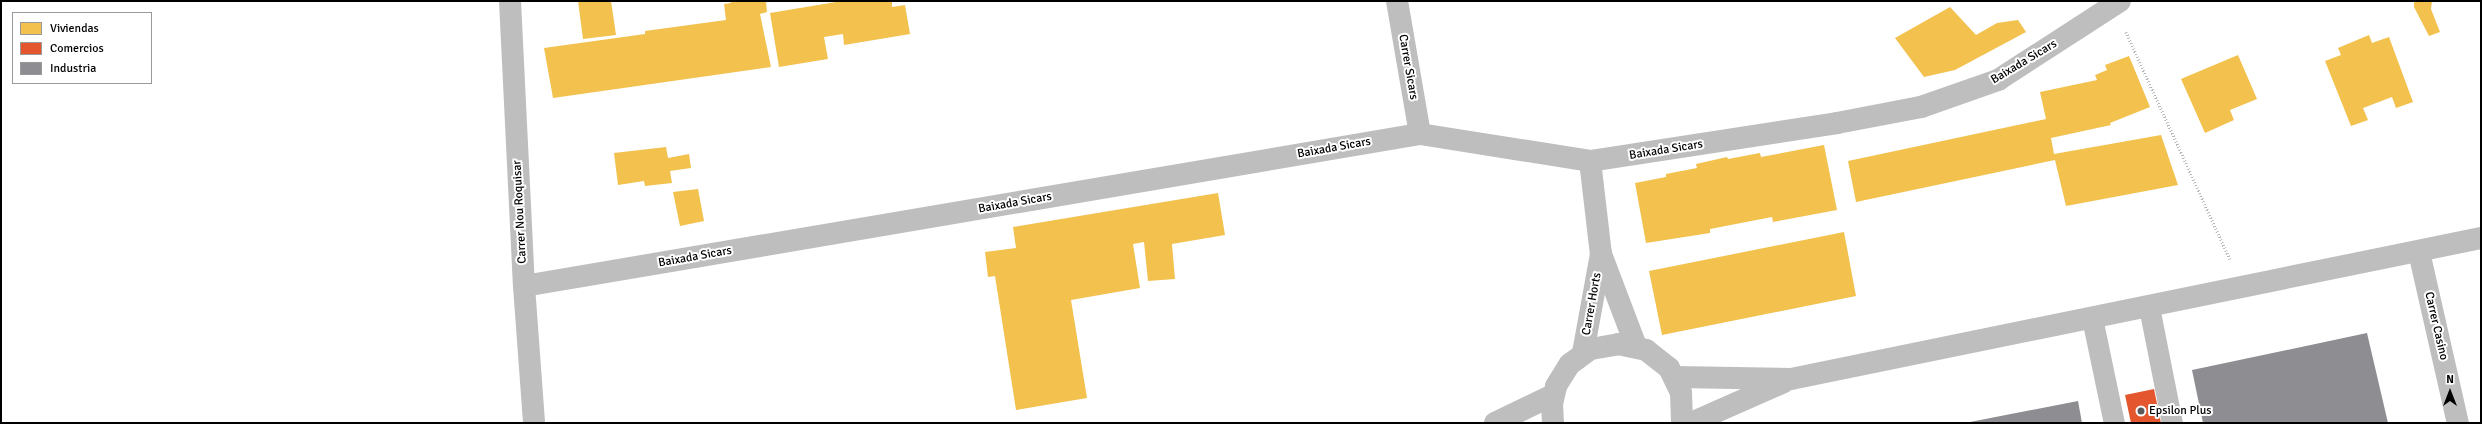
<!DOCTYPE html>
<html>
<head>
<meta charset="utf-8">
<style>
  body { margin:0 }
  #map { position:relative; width:2482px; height:424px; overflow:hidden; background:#fff; font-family:Signika,sans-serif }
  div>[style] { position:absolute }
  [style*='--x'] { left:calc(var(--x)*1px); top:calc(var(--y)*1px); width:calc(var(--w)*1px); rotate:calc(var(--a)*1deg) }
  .homes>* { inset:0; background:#f2c14e }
  .shops>* { inset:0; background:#e4572e }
  .industry>* { inset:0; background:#8d8d92 }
  .path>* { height:2.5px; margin-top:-1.25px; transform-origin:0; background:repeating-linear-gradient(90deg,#b8b8b8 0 1px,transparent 0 3px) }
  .service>* { height:21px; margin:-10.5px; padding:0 10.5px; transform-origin:10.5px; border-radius:10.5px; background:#bebebe }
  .minor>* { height:22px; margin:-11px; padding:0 11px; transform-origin:11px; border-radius:11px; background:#bebebe }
  .tertiary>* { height:22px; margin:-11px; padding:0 11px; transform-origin:11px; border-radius:11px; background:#bebebe }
  .dots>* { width:11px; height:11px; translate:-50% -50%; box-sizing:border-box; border:2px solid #fff; border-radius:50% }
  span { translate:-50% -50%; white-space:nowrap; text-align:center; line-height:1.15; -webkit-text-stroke:4px #fff; paint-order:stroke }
  .street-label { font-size:12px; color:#000 }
  .poi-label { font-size:12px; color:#000 }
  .left { translate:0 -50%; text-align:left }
  .frame { position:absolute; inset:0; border:2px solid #000; pointer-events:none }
  .legend { position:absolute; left:12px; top:12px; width:140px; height:72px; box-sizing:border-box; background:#fff; border:1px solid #999; margin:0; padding:5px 7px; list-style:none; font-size:12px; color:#000 }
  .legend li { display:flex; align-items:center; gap:8px; height:20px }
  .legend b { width:20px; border:1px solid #999 }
  .north { position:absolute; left:2430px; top:372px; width:40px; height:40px; -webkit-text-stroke:3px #fff; paint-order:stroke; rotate:0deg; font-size:11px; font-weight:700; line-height:16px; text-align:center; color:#000 }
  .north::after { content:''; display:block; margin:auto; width:14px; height:18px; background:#000; clip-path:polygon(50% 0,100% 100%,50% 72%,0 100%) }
</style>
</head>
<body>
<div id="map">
  <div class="homes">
    <i style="clip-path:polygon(578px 1px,611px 1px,616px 35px,583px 39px)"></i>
    <i style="clip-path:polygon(730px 1px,766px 1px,767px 12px,760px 14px,771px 67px,553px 98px,544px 48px,645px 34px,645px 31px,726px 20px,724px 4px,731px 3px)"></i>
    <i style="clip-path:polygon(842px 1px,892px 1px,892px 7px,905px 5px,910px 34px,844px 45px,843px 34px,824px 37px,828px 59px,779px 67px,770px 13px)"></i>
    <i style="clip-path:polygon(2414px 1px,2432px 1px,2431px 9px,2440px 32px,2429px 36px,2414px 7px)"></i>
    <i style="clip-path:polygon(1950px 7px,1976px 35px,1997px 23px,2018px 20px,2026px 32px,1955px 70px,1924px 77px,1895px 38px)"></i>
    <i style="clip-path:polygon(2369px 35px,2372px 43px,2389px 37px,2413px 102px,2396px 108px,2392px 97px,2363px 108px,2368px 120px,2351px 126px,2325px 61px,2341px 55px,2338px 48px)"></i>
    <i style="clip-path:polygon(2238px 55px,2257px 99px,2230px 110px,2234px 120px,2205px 133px,2181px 79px)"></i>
    <i style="clip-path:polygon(2129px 56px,2150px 107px,2110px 123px,2111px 125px,2051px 138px,2054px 154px,2161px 135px,2178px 185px,2066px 206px,2055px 160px,1856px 202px,1848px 161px,2046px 119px,2040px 92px,2097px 80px,2095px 75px,2107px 70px,2105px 65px)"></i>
    <i style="clip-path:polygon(1824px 145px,1837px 210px,1773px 222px,1772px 217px,1710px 229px,1710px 233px,1646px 243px,1635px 183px,1666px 177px,1666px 174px,1697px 168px,1696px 164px,1727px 157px,1728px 159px,1760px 153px,1761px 157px)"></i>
    <i style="clip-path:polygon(666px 147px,668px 158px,689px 154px,691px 168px,670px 171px,672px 183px,645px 186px,644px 181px,618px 185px,614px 153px)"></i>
    <i style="clip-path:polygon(698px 189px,704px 221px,680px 226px,673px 192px)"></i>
    <i style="clip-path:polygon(1218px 193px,1225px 235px,1172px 244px,1175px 279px,1148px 281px,1144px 242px,1133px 244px,1140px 288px,1071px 300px,1087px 398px,1016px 410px,995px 276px,988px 277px,985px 252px,1016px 248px,1013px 227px)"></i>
    <i style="clip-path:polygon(1844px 232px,1856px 296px,1662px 335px,1649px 271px)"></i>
  </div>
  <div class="shops">
    <i style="clip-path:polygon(2154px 389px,2161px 423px,2131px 423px,2125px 395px)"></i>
  </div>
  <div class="industry">
    <i style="clip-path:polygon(2367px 333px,2388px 423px,2203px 423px,2192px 370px)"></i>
    <i style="clip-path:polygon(2078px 401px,2082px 423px,1971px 423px,1970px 422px)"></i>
  </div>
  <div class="path">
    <i style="--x:2126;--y:32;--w:250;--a:65.4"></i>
  </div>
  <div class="service">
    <i style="--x:2149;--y:307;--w:118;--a:78.8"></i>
    <i style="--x:2092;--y:318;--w:107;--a:78.2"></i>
  </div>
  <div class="minor">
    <i style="--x:510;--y:1;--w:285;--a:87.2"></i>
    <i style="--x:524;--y:286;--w:137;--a:85.8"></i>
    <i style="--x:1397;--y:1;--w:135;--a:80.2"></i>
    <i style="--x:1590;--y:161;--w:94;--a:83.3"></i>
    <i style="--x:1601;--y:254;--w:98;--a:69.2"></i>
    <i style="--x:2419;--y:252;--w:175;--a:77.2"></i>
    <i style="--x:524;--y:286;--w:909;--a:-9.63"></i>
    <i style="--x:1420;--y:134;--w:172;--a:9"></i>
    <i style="--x:1590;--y:161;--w:250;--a:-8.7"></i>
    <i style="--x:1837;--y:123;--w:86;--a:-10.8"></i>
    <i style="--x:1921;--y:107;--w:82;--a:-19.3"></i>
    <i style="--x:1998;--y:80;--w:145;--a:-32.9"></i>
    <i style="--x:1583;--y:353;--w:101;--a:-79.7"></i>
  </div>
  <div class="tertiary">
    <i style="--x:1675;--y:377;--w:116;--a:1"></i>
    <i style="--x:1791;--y:379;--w:704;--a:-11.55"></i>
    <i style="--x:1495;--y:423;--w:64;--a:-25.8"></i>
    <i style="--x:1553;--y:423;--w:19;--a:-93"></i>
    <i style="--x:1552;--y:404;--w:18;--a:-77"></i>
    <i style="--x:1556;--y:386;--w:26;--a:-58"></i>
    <i style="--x:1570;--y:364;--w:26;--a:-36"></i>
    <i style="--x:1591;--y:349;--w:27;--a:-10"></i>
    <i style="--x:1618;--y:344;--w:29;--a:12"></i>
    <i style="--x:1646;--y:350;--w:29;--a:38"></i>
    <i style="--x:1669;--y:368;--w:28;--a:64"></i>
    <i style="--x:1681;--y:393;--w:30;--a:88"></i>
    <i style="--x:1691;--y:423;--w:102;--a:-23.8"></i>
  </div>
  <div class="dots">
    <i style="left:2141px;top:411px;background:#595959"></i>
  </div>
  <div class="street-label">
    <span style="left:2024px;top:62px;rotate:-31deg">Baixada Sicars</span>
    <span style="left:1408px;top:67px;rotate:80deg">Carrer Sicars</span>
    <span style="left:1334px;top:148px;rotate:-10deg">Baixada Sicars</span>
    <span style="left:1666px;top:150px;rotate:-9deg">Baixada Sicars</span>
    <span style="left:1015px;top:203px;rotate:-10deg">Baixada Sicars</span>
    <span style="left:520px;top:212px;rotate:-93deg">Carrer Nou Roquisar</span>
    <span style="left:695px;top:257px;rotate:-10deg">Baixada Sicars</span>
    <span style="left:1592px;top:304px;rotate:-80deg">Carrer Horts</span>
    <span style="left:2436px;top:326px;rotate:77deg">Carrer Casino</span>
  </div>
  <div class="poi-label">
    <span class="left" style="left:2149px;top:411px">Epsilon Plus</span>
  </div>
  <div class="frame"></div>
  <ul class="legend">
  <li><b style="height:11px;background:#f2c14e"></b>Viviendas</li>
  <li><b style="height:11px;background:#e4572e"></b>Comercios</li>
  <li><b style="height:11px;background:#8d8d92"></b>Industria</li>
  </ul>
  <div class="north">N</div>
</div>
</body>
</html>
